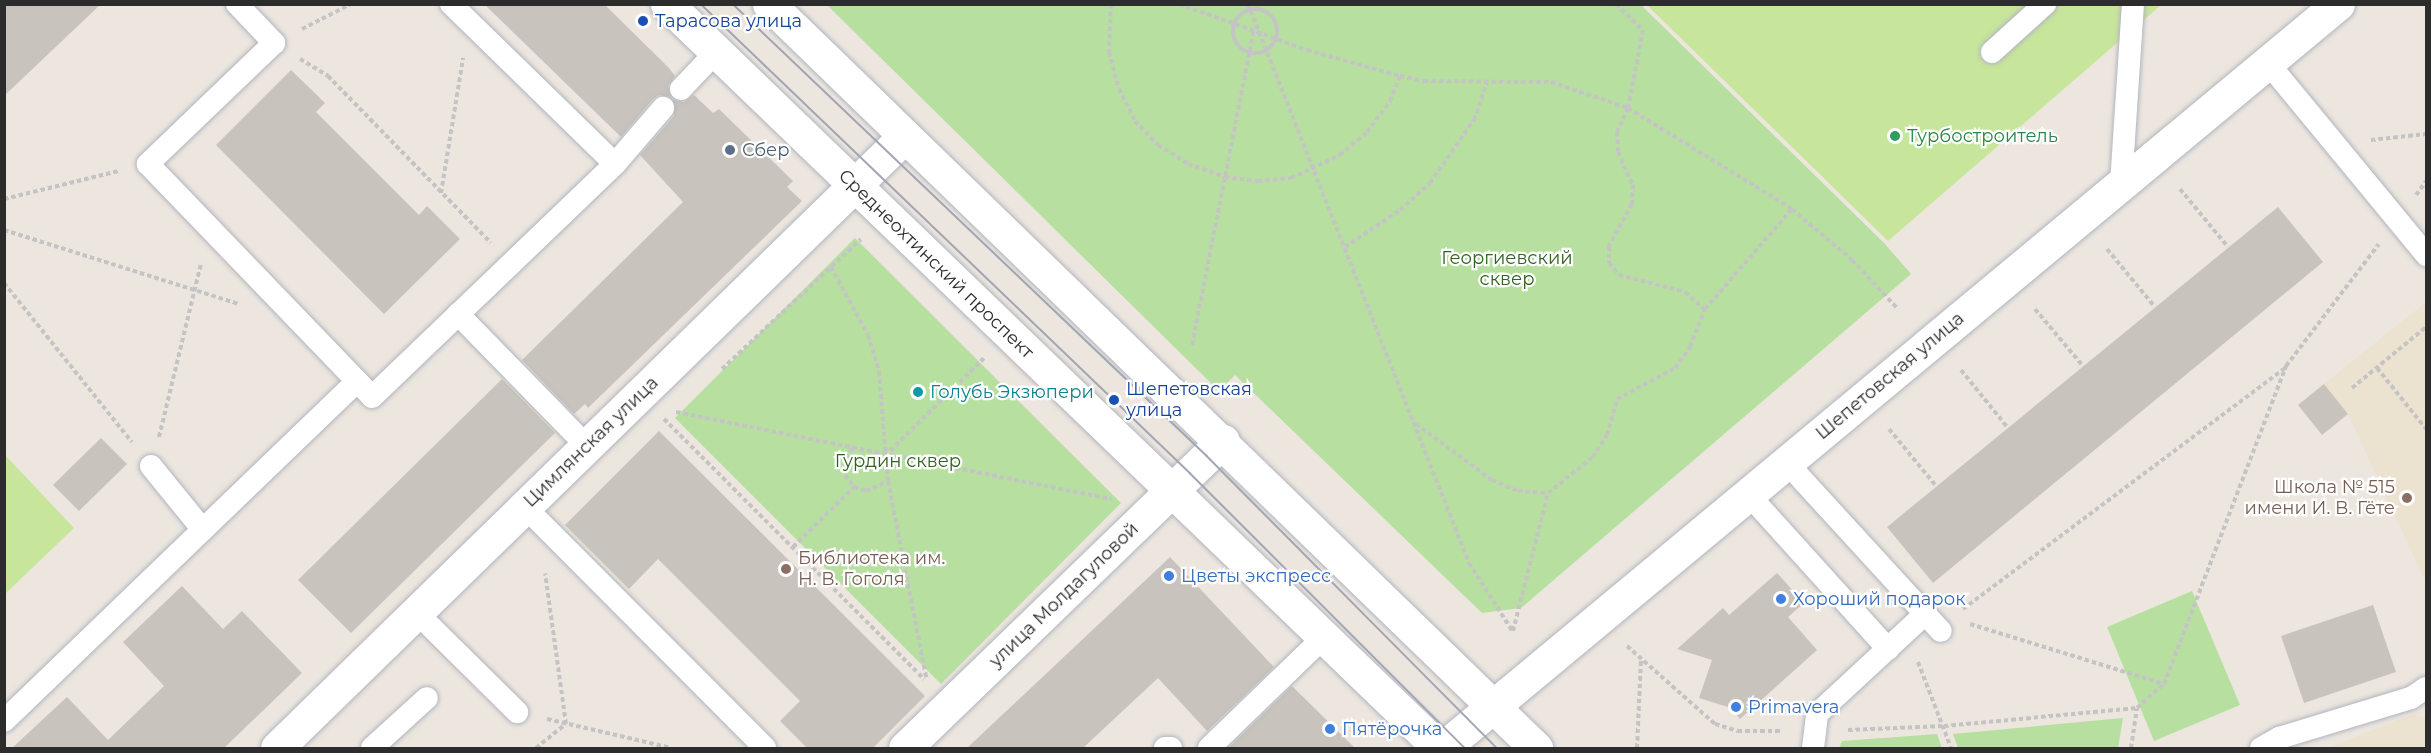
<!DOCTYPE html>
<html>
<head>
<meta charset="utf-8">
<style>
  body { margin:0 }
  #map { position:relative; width:2431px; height:753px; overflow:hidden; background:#ece6df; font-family:Montserrat,sans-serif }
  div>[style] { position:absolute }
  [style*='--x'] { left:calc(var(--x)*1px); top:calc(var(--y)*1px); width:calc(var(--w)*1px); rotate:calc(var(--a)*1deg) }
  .education>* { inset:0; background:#ece2d0 }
  .green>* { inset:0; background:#b7dfa0 }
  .pitch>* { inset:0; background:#c8e59c }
  .building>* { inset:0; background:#c8c4bd }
  .path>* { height:4px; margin-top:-2px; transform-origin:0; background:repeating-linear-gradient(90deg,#c4c4c4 0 4.5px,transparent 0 7.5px) }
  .path>.ring { margin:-2px; padding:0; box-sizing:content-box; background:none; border:4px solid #c4c4c4; border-radius:50% }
  .roads { filter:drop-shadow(0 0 2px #b2b5be) drop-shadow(0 0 2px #b2b5be) }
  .service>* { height:22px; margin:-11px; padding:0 11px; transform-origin:11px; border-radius:11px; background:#fff }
  .minor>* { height:33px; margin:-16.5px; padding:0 16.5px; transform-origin:16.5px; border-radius:16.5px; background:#fff }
  .secondary>* { height:33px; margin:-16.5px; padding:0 16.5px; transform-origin:16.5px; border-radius:16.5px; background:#fff }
  .tram>* { height:1.5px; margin:-0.75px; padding:0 0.75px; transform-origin:0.75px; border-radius:0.75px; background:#a2a5b4 }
  .dots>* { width:16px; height:16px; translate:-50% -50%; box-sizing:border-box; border:3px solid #fff; border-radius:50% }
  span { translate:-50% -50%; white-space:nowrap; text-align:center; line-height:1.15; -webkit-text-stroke:4.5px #fff; paint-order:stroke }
  .transit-label { font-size:18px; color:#164399 }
  .left { translate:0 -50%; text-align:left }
  .leisure-label { font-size:18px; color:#27864d }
  .service-label { font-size:18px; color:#4e5e75 }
  .park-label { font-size:18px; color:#306420 }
  .street-label { font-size:18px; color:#2c2c2c }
  .culture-label { font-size:18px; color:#0d838f }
  .education-label { font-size:18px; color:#785e54 }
  .right { translate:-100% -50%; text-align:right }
  .shop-label { font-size:18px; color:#366cbe }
  .frame { position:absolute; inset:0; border:6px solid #2c2c2c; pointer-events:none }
</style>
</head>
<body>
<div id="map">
  <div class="education">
    <i style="clip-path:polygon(2426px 302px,2426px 583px,2348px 414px,2324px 384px)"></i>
    <i style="clip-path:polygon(2413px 714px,2426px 718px,2426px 748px,2327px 748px)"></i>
  </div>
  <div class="green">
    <i style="clip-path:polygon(827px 5px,1641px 5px,1884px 243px,1911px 274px,1521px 608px,1482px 613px,1235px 375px,1219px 391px)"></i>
    <i style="clip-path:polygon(855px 238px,1121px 503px,941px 684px,675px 418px)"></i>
    <i style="clip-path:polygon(2192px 591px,2240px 705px,2154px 741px,2107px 627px)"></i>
    <i style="clip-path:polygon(2123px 718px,2118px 748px,1958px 748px,1953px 734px)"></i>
    <i style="clip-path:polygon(1937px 734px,1942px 748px,1839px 748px,1842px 741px)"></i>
  </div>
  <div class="pitch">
    <i style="clip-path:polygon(1647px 5px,2161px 5px,1888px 241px)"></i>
    <i style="clip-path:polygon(5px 455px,74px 528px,5px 594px)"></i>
  </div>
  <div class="building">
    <i style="clip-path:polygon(4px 4px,101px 4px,4px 96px)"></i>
    <i style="clip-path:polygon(484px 4px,604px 4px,669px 68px,675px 76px,668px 86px,671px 97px,659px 95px,653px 99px,621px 137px)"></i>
    <i style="clip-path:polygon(291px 70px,325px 103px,316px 112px,419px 215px,427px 206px,460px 239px,384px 314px,216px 145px)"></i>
    <i style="clip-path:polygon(694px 95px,713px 113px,719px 109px,793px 181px,787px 187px,802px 201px,588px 408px,585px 404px,574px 414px,522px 360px,683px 202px,640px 155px,674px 116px,673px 100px,684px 102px)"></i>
    <i style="clip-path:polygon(2278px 207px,2323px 262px,1933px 583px,1887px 527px)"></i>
    <i style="clip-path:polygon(502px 379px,555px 433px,351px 633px,298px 580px)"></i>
    <i style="clip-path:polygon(2324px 384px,2348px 414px,2322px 435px,2298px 405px)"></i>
    <i style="clip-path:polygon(659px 431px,925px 696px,873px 748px,807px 748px,780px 721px,800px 701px,658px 559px,629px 589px,565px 525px)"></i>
    <i style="clip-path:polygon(101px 438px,127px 464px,79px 511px,53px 485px)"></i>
    <i style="clip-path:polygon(1170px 557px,1274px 667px,1207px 731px,1158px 678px,1083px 748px,967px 748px)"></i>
    <i style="clip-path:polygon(1777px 573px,1804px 603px,1788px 617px,1817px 650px,1740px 719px,1731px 708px,1699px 698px,1712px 660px,1677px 649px,1723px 608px,1729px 615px)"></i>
    <i style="clip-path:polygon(182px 586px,223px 629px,242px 611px,302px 673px,224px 748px,12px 748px,67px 697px,108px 740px,164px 686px,123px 642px)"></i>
    <i style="clip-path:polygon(2373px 605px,2396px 672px,2304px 703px,2281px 636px)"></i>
    <i style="clip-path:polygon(1292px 686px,1355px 748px,1228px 748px)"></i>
  </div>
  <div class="path">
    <i style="--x:1111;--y:4;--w:48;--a:92.4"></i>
    <i style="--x:1109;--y:52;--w:38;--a:75"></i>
    <i style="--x:1119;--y:89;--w:36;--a:63"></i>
    <i style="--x:1135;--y:121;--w:33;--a:46"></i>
    <i style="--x:1158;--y:145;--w:36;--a:32"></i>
    <i style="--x:1188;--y:164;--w:39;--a:19"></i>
    <i style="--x:1225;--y:177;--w:33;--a:7"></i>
    <i style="--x:1258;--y:181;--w:33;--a:-5"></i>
    <i style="--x:1291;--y:178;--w:54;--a:-25.1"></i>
    <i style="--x:1340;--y:155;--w:35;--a:-40"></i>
    <i style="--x:1367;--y:132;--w:39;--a:-53"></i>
    <i style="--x:1390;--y:101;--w:27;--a:-68"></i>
    <i style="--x:1179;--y:4;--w:136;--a:19.8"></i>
    <i style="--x:1307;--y:50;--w:97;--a:15.6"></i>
    <i style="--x:1400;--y:76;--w:25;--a:12"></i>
    <i style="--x:1424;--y:81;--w:127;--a:0.5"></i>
    <i style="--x:1551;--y:82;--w:81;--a:18.7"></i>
    <i style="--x:1628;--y:108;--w:193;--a:31.6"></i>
    <i style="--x:1792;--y:209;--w:79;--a:40.4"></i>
    <i style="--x:1852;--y:260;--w:67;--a:46.8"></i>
    <i style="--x:1248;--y:4;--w:601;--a:68.43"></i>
    <i style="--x:1469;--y:563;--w:82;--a:57.5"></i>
    <i style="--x:1616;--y:4;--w:37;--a:44"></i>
    <i style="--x:1643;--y:30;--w:79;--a:100.9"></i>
    <i style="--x:1628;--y:108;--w:26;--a:115"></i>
    <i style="--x:1617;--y:132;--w:20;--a:87"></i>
    <i style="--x:1618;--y:152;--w:36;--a:66"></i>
    <i style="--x:1633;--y:185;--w:19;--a:93"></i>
    <i style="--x:1632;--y:204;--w:48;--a:118.7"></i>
    <i style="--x:1609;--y:246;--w:17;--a:90"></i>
    <i style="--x:1609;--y:263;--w:16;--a:50"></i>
    <i style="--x:1619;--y:275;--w:68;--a:14.4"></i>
    <i style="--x:1685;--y:292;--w:25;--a:42"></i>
    <i class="ring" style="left:1233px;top:9px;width:40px;height:40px"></i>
    <i style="--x:302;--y:29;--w:55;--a:-27"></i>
    <i style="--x:300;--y:59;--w:33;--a:31"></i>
    <i style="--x:328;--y:76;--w:233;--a:45.7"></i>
    <i style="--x:2371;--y:140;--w:55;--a:-6.2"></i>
    <i style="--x:2180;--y:189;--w:75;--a:50.4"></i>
    <i style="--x:441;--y:193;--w:137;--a:-80.7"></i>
    <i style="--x:2416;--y:195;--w:17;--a:-54"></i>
    <i style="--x:4;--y:199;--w:118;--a:-13.7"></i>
    <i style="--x:4;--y:230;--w:245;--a:17.5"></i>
    <i style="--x:1345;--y:247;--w:66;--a:-33.9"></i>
    <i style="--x:1400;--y:210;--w:40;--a:-42"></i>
    <i style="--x:1430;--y:183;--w:77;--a:-55.1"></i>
    <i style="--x:1474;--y:120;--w:40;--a:-71.1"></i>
    <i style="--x:2107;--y:249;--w:75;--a:50.4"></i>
    <i style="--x:831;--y:267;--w:77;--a:61.4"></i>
    <i style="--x:868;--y:335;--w:39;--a:73"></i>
    <i style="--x:879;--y:372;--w:109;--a:85.3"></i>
    <i style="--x:888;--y:481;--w:200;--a:79"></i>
    <i style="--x:4;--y:283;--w:204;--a:51.2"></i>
    <i style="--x:2035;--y:309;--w:75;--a:49.9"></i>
    <i style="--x:1192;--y:345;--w:321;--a:-78.9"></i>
    <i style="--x:2377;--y:368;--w:78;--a:51.2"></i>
    <i style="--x:722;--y:369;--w:190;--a:-43.1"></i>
    <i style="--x:1961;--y:370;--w:75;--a:51"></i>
    <i style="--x:2352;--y:388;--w:96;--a:-39.5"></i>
    <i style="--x:676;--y:412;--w:444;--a:11.3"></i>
    <i style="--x:664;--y:419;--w:368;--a:45"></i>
    <i style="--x:1416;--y:424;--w:94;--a:36.4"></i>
    <i style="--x:1492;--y:480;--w:28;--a:23"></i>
    <i style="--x:1518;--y:491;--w:30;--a:4"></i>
    <i style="--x:1548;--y:493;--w:58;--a:-38.7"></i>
    <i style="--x:1593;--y:457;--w:26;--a:-58"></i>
    <i style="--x:1607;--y:435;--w:37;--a:-74"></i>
    <i style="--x:1617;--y:399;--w:66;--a:-28.1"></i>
    <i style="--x:1675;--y:368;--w:26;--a:-54"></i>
    <i style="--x:1690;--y:347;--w:41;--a:-68.5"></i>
    <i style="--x:1705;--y:309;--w:133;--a:-49"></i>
    <i style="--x:1889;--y:429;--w:74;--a:50.5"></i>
    <i style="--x:159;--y:437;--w:178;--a:-76.4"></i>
    <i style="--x:852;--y:448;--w:15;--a:118"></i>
    <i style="--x:845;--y:461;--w:14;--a:90"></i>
    <i style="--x:845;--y:475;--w:15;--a:53"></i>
    <i style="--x:854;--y:487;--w:13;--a:18"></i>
    <i style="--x:866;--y:491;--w:24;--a:-24"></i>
    <i style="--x:885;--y:456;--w:139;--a:-44.7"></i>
    <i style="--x:793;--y:547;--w:86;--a:-44.5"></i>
    <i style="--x:1963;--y:609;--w:404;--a:-36.8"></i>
    <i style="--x:1970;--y:624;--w:203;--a:17.2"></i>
    <i style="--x:1513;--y:631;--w:142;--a:-75.8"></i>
    <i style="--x:1627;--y:646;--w:118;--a:41.6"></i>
    <i style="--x:1715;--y:724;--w:24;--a:17"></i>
    <i style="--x:1738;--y:731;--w:45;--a:0"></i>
    <i style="--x:1918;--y:662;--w:92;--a:69"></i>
    <i style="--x:547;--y:719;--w:128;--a:13.1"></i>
    <i style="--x:1848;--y:730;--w:96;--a:-2.4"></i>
    <i style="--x:1944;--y:726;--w:194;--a:-5.3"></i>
    <i style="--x:536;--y:748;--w:38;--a:-39"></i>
    <i style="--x:566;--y:724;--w:152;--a:-97.9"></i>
    <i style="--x:1637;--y:748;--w:89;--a:-87.4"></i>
    <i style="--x:2131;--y:748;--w:40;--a:-81.5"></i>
    <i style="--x:2137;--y:708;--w:36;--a:-42"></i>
    <i style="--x:2164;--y:684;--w:341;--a:-69"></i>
    <i style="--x:2286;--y:366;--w:153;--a:-52.7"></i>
  </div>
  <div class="roads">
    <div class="service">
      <i style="--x:237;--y:4;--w:54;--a:46.5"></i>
      <i style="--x:274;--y:43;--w:175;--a:136.2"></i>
      <i style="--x:148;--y:164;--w:323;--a:46.1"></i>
      <i style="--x:372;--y:397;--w:337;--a:-43.8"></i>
      <i style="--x:615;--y:164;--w:74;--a:-49.4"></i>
      <i style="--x:451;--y:4;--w:229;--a:44.3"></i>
      <i style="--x:1992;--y:52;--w:72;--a:-42.2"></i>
      <i style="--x:2268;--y:63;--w:249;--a:50.5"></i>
      <i style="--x:681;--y:89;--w:51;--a:-46.6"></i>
      <i style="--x:2121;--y:184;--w:180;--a:-86.2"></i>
      <i style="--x:458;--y:314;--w:185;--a:45.7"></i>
      <i style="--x:1786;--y:462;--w:229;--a:47.5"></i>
      <i style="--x:151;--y:466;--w:82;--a:50.9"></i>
      <i style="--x:1748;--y:494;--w:209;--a:47.9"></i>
      <i style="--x:525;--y:507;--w:340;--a:45.1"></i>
      <i style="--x:417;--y:613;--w:141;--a:44.7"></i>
      <i style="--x:4;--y:721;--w:490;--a:-43.9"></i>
      <i style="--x:372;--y:748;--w:74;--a:-42.3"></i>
      <i style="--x:1165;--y:748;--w:6;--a:0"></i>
      <i style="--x:1209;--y:748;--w:158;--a:-44"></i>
      <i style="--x:1813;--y:748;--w:34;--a:-83"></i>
      <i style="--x:1817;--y:714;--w:147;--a:-42.8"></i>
      <i style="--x:2261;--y:748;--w:21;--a:-29"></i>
      <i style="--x:2279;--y:738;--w:138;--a:-16.9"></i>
      <i style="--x:2411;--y:698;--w:18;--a:-34"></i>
    </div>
    <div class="minor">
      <i style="--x:277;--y:748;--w:877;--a:-44.26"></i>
      <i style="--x:905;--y:748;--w:442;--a:-44"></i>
      <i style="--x:1443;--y:748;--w:1164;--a:-39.74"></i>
    </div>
    <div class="secondary">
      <i style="--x:667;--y:4;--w:1072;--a:43.94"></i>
      <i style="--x:769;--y:4;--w:1069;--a:44.13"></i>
    </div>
  </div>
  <div class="tram">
    <i style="--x:701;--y:4;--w:678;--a:43.8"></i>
    <i style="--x:1190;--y:473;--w:389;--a:45"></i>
    <i style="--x:733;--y:4;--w:655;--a:43.64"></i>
    <i style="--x:1207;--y:456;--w:412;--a:45.2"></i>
  </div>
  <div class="dots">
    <i style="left:643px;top:21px;background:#1a4fb4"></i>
    <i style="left:1895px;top:136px;background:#2e9e5b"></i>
    <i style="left:730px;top:150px;background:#5c6f8a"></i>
    <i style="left:918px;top:392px;background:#0f9aa8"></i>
    <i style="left:1114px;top:400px;background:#1a4fb4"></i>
    <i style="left:2407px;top:498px;background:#8d6e63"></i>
    <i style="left:786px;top:569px;background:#8d6e63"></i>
    <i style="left:1169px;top:576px;background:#3f7fe0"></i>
    <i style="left:1781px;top:599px;background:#3f7fe0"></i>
    <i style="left:1736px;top:707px;background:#3f7fe0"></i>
    <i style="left:1330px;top:729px;background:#3f7fe0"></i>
  </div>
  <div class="transit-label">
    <span class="left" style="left:655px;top:21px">Тарасова улица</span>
    <span class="left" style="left:1126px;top:400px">Шепетовская<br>улица</span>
  </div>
  <div class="leisure-label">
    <span class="left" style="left:1907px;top:136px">Турбостроитель</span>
  </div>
  <div class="service-label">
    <span class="left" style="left:742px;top:150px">Сбер</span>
  </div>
  <div class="park-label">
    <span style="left:1507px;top:269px">Георгиевский<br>сквер</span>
    <span style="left:898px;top:461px">Гурдин сквер</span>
  </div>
  <div class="street-label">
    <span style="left:936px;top:264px;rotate:44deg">Среднеохтинский проспект</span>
    <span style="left:1890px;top:376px;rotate:-40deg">Шепетовская улица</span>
    <span style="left:591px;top:442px;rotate:-44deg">Цимлянская улица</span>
    <span style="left:1064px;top:595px;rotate:-44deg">улица Молдагуловой</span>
  </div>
  <div class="culture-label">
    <span class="left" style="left:930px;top:392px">Голубь Экзюпери</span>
  </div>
  <div class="education-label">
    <span class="right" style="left:2395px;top:498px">Школа № 515<br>имени И. В. Гёте</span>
    <span class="left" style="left:798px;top:569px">Библиотека им.<br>Н. В. Гоголя</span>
  </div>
  <div class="shop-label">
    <span class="left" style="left:1181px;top:576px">Цветы экспресс</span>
    <span class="left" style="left:1793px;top:599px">Хороший подарок</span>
    <span class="left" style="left:1748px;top:707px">Primavera</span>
    <span class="left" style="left:1342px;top:729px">Пятёрочка</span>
  </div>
  <div class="frame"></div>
</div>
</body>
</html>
